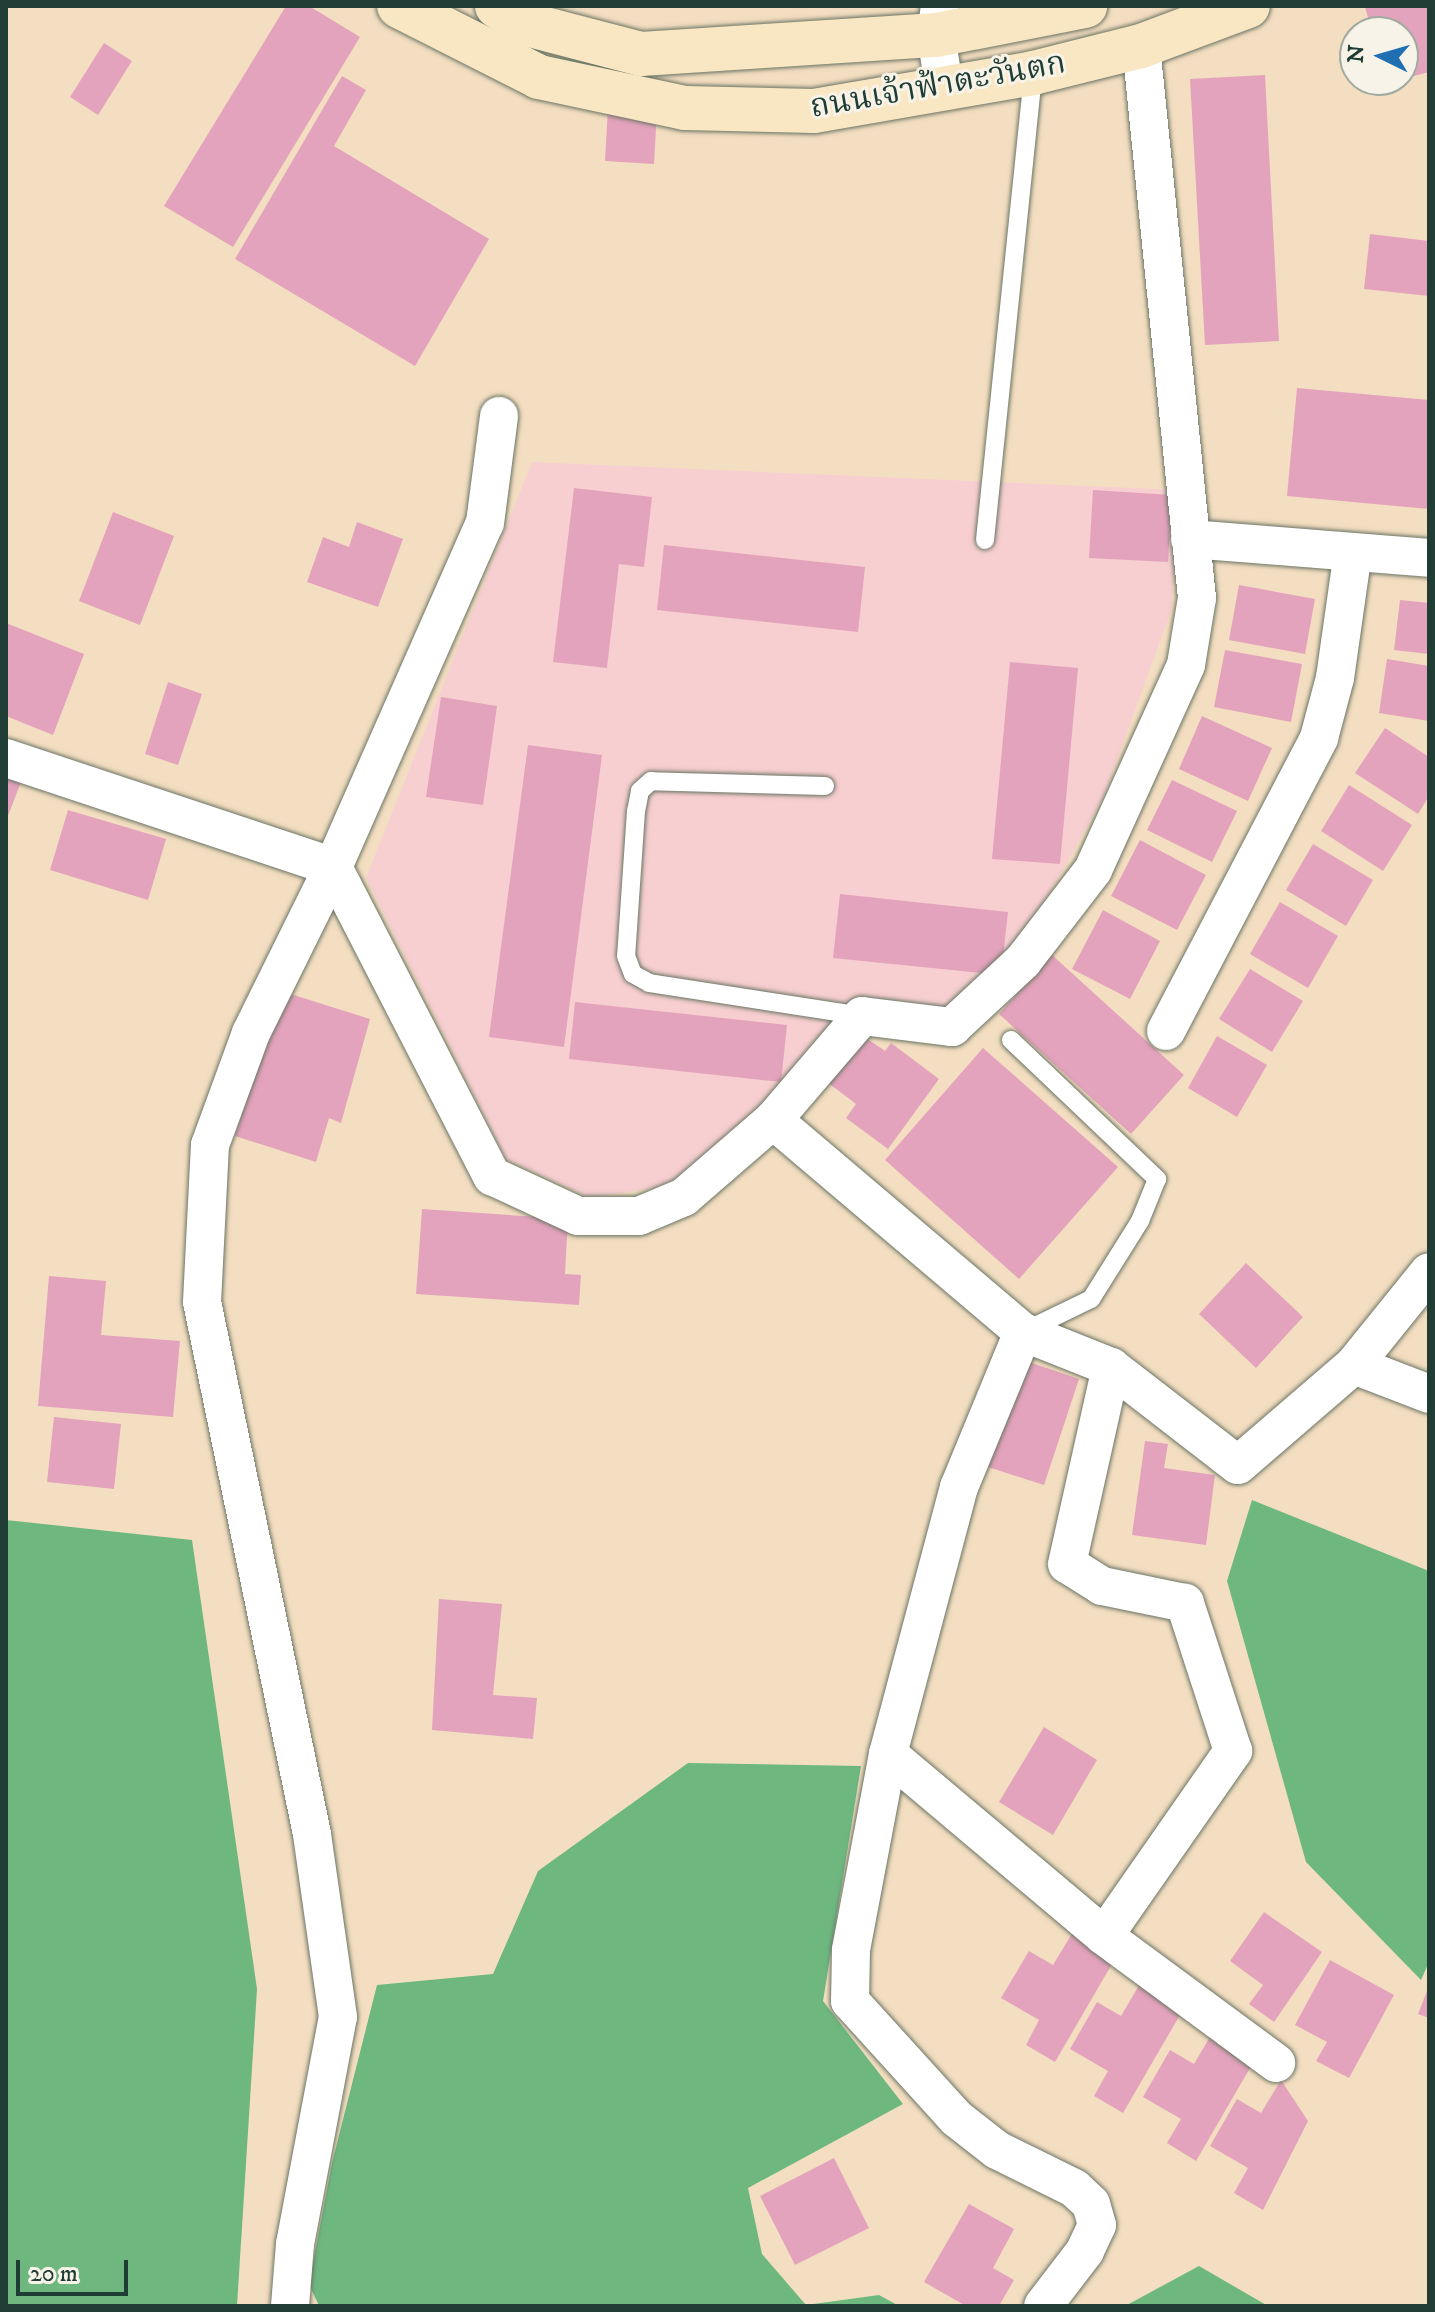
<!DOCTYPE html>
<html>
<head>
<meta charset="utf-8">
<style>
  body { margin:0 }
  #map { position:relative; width:1435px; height:2312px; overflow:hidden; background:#f4dec1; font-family:"IM FELL DW Pica","Noto Serif Thai",serif }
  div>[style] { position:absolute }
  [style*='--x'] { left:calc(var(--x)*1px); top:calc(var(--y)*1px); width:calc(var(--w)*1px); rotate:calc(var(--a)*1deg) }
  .built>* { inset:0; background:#f7cfd0 }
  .forest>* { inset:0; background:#6eb880 }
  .building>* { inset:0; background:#e4a3bc }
  .roads { filter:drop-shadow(0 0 2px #6a7565) drop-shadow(0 0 2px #6a7565) }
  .lane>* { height:18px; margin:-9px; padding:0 9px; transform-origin:9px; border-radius:9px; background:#fff }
  .street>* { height:38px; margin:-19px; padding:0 19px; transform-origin:19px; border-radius:19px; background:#fff }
  .secondary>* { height:44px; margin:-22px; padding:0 22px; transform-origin:22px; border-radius:22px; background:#f9e7c3 }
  span { translate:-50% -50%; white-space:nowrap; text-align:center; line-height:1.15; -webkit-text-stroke:6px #f7f3e8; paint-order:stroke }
  .street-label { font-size:32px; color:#1f3d34 }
  .frame { position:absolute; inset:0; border:8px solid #1f3d34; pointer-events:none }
  .north { position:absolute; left:1339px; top:16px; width:80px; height:80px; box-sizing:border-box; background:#f7f3e8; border:2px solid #a1aaa0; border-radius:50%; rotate:275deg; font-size:22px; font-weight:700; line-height:32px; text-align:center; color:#1f3d34 }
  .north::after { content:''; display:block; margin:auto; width:28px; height:36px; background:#1f6fb2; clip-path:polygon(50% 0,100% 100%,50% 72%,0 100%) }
  .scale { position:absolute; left:16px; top:2260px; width:112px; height:36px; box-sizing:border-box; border:4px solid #1f3d34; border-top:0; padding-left:10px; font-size:24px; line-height:28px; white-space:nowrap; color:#1f3d34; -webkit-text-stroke:6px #f7f3e8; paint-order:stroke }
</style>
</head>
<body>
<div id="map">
  <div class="built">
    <i style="clip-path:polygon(532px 462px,1180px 490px,1171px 611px,1103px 798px,1022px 942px,951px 1009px,859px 999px,754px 1116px,670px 1185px,590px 1198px,506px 1159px,366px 878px)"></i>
  </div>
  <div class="forest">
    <i style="clip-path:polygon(1252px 1500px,1429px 1571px,1429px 1962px,1421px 1980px,1306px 1862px,1227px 1581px)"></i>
    <i style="clip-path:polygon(6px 1520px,192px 1540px,257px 1989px,237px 2306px,6px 2306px)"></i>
    <i style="clip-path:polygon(688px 1763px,861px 1766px,823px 2001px,903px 2104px,748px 2188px,762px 2254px,806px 2305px,879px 2295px,899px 2306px,319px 2306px,309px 2284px,332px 2163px,377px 1985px,493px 1974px,538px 1871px)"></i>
    <i style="clip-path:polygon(1199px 2266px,1268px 2306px,1125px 2306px)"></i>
  </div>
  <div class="building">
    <i style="clip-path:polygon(286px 6px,309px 6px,360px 37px,233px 247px,164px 206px)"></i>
    <i style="clip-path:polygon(1429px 6px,1429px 72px,1403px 79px,1403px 32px,1372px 32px,1365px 7px)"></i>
    <i style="clip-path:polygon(104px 43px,132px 61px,98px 115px,70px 97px)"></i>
    <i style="clip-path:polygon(1265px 75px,1279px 341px,1205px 345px,1190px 79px)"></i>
    <i style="clip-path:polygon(342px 76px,366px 90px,334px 146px,489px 239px,415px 366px,235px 259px)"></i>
    <i style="clip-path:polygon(608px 107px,657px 110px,654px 164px,605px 161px)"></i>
    <i style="clip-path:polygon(1370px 234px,1429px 241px,1429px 296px,1364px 289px)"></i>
    <i style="clip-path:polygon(1297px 388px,1429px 400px,1429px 509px,1287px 496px)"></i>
    <i style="clip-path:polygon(574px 488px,652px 497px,644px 567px,619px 564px,607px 668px,553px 662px)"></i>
    <i style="clip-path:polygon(1093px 490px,1172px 495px,1168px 562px,1089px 558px)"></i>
    <i style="clip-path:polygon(113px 512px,174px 536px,140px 625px,79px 601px)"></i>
    <i style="clip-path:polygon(357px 522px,403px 539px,378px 607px,307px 582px,323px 537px,349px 547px)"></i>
    <i style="clip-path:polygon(664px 545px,865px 567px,858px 632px,657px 610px)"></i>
    <i style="clip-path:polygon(1239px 585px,1315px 599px,1305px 654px,1229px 640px)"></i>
    <i style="clip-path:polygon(1400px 600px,1429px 603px,1429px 654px,1394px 650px)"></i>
    <i style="clip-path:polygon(6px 623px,84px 654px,53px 735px,6px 716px)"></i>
    <i style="clip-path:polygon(1225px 650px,1302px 664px,1291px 722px,1214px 707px)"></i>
    <i style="clip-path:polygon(1387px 659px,1429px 666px,1429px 721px,1379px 713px)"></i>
    <i style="clip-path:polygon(1010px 662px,1078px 668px,1060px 864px,992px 859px)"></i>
    <i style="clip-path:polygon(168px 682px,202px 694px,178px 765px,145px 754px)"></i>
    <i style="clip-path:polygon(441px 697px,497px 706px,483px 805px,426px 797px)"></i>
    <i style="clip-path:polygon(1202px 716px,1272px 748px,1248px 801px,1179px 769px)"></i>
    <i style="clip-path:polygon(1385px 728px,1429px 757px,1429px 796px,1418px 814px,1355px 773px)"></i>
    <i style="clip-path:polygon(528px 745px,602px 755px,564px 1047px,489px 1037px)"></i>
    <i style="clip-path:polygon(6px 776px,21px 782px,6px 821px)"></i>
    <i style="clip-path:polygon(1172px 780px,1237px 811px,1212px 862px,1147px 830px)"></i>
    <i style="clip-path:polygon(1349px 785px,1412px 825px,1383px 871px,1321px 831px)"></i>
    <i style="clip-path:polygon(68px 810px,166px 839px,148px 900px,50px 870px)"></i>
    <i style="clip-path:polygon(1140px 840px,1206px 875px,1177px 930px,1111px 896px)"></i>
    <i style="clip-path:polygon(1313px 844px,1373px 880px,1346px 926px,1286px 890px)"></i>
    <i style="clip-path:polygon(840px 894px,1008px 912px,1001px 975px,833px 958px)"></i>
    <i style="clip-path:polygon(1280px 902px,1338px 936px,1308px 988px,1250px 954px)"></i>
    <i style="clip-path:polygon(1103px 910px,1160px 941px,1130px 999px,1072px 969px)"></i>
    <i style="clip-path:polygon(1052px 955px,1184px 1075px,1131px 1134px,999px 1014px)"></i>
    <i style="clip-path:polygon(1250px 969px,1303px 1001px,1272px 1052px,1219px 1019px)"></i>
    <i style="clip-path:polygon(281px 991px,370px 1019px,341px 1123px,329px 1118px,316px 1162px,235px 1136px)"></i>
    <i style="clip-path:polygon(575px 1002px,787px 1025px,781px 1082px,569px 1059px)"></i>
    <i style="clip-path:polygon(862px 1035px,885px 1051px,891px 1043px,939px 1079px,888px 1149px,846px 1118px,856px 1104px,827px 1082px)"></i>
    <i style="clip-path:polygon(1217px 1036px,1267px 1065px,1237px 1117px,1188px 1088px)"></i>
    <i style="clip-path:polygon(983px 1048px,1118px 1167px,1019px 1279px,885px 1160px)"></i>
    <i style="clip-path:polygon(422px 1209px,568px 1219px,565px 1274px,581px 1275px,579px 1305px,416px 1294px)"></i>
    <i style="clip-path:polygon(1246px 1263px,1303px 1317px,1256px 1368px,1199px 1314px)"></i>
    <i style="clip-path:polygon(49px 1276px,106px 1281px,101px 1335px,180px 1341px,173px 1417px,38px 1406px)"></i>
    <i style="clip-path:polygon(1023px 1360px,1079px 1379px,1044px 1485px,988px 1467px)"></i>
    <i style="clip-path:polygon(54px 1417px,121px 1424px,114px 1489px,47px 1482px)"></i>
    <i style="clip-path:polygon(1145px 1441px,1168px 1444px,1164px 1468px,1215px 1475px,1206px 1545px,1132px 1535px)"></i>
    <i style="clip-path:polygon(439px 1599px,502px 1604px,493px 1695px,537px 1698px,533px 1739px,432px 1730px)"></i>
    <i style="clip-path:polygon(1044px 1727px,1097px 1760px,1053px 1835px,999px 1802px)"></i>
    <i style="clip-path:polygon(1264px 1912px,1322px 1952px,1274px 2022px,1249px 2004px,1263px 1985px,1230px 1961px)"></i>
    <i style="clip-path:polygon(1073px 1932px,1116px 1957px,1055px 2062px,1026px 2045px,1039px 2020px,1001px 1998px,1029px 1951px,1053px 1965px)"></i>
    <i style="clip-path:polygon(1330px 1960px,1394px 1995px,1349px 2078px,1316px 2061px,1327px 2042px,1295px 2025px)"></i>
    <i style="clip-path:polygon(1141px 1982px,1184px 2008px,1123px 2113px,1094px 2096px,1108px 2071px,1070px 2049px,1097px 2002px,1121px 2016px)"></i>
    <i style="clip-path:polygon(1429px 1986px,1429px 2018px,1418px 2014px)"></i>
    <i style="clip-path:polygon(1214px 2030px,1257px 2056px,1196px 2161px,1167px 2143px,1181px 2119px,1143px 2097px,1170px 2050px,1194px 2064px)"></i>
    <i style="clip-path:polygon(1281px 2080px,1308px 2121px,1263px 2210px,1234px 2193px,1248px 2168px,1210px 2146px,1237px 2099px,1261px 2113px)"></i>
    <i style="clip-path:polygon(834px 2158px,869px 2228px,795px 2265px,760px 2196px)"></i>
    <i style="clip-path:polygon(969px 2204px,1014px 2229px,993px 2268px,1014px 2280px,999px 2306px,966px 2306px,924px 2282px)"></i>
  </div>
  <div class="roads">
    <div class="lane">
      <i style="--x:985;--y:540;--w:469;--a:-84.1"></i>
      <i style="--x:825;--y:786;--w:174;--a:-178.4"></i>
      <i style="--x:651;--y:781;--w:15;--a:138"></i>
      <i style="--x:640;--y:791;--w:20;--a:101"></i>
      <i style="--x:636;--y:811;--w:145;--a:93.9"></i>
      <i style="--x:626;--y:956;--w:19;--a:69"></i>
      <i style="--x:633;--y:974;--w:18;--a:29"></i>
      <i style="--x:649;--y:983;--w:216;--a:8.8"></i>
      <i style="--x:1011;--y:1040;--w:202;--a:43.6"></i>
      <i style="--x:1157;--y:1179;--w:45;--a:112"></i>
      <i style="--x:1140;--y:1221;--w:92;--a:122.1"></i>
      <i style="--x:1091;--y:1299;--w:73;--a:154.1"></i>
    </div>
    <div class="street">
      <i style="--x:940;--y:6;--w:29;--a:98"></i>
      <i style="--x:936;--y:35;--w:52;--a:81.1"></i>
      <i style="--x:1190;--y:539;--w:240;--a:4.5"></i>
      <i style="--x:6;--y:758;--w:345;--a:18.4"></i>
      <i style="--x:333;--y:867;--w:348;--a:62.8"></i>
      <i style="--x:492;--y:1176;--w:95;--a:24.9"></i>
      <i style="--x:578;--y:1216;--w:61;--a:0"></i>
      <i style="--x:639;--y:1216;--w:49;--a:-22.9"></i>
      <i style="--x:684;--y:1197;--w:118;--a:-40.9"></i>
      <i style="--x:773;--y:1120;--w:137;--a:-49.4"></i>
      <i style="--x:862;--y:1016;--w:91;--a:7"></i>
      <i style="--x:952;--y:1027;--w:97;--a:-42.9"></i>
      <i style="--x:1023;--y:961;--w:115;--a:-52.4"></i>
      <i style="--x:1093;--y:870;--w:225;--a:-65.6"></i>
      <i style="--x:1186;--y:665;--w:68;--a:-80.7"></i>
      <i style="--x:1197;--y:598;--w:555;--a:-95.79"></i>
      <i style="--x:1166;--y:1031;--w:331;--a:-62.4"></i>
      <i style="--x:1319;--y:738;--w:62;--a:-75.1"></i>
      <i style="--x:1335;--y:678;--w:127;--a:-81.9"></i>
      <i style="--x:773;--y:1120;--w:328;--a:40.3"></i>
      <i style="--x:1023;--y:1332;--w:95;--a:21.7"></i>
      <i style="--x:1111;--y:1367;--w:160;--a:37.7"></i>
      <i style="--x:1238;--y:1465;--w:153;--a:-40.8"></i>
      <i style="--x:1354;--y:1365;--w:119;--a:-51.1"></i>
      <i style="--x:1023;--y:1332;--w:168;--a:112.4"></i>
      <i style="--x:959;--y:1487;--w:276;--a:104.9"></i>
      <i style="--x:888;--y:1754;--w:199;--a:100.7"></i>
      <i style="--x:851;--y:1950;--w:51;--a:91.1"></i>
      <i style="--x:850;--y:2001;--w:158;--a:47.8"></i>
      <i style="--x:956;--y:2118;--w:52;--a:38"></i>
      <i style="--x:997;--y:2150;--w:86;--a:26.3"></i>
      <i style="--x:1074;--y:2188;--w:23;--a:43"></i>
      <i style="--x:1091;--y:2204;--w:22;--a:74"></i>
      <i style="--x:1097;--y:2225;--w:29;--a:115"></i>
      <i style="--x:1085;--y:2251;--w:69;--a:127.4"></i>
      <i style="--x:1354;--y:1365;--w:80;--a:21.1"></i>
      <i style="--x:888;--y:1754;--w:282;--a:40.1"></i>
      <i style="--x:1104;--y:1936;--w:214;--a:36.4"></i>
      <i style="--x:1104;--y:1936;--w:226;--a:-55.1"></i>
      <i style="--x:1233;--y:1751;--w:156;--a:-108"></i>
      <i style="--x:1185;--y:1603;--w:85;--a:-168.4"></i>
      <i style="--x:1102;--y:1586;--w:41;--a:-147.8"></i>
      <i style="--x:1067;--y:1564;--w:202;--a:-77.4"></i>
      <i style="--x:290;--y:2306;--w:62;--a:-85.4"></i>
      <i style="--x:295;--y:2244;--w:231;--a:-79.3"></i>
      <i style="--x:338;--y:2017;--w:185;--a:-98.1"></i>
      <i style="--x:312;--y:1834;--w:543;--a:-101.68"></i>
      <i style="--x:202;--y:1302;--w:157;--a:-87.1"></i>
      <i style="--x:210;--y:1145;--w:119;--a:-69.9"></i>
      <i style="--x:251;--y:1033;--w:185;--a:-63.7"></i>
      <i style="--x:333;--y:867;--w:376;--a:-66.2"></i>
      <i style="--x:485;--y:523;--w:108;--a:-82.5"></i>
    </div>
    <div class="secondary">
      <i style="--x:399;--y:6;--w:157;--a:26.9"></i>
      <i style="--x:539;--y:77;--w:149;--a:12"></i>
      <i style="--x:685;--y:108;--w:129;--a:1.3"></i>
      <i style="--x:814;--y:111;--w:222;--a:-9.8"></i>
      <i style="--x:1033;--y:73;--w:111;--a:-14"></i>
      <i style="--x:1141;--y:46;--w:114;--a:-20.5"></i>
      <i style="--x:497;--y:6;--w:34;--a:32"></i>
      <i style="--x:526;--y:24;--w:119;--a:14.6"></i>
      <i style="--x:641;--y:54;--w:296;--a:-3.7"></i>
      <i style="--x:936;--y:35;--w:152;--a:-11"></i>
    </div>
  </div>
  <div class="street-label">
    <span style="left:938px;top:86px;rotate:-10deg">ถนนเจ้าฟ้าตะวันตก</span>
  </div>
  <div class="frame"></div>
  <div class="north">N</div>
  <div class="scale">20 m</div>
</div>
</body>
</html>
